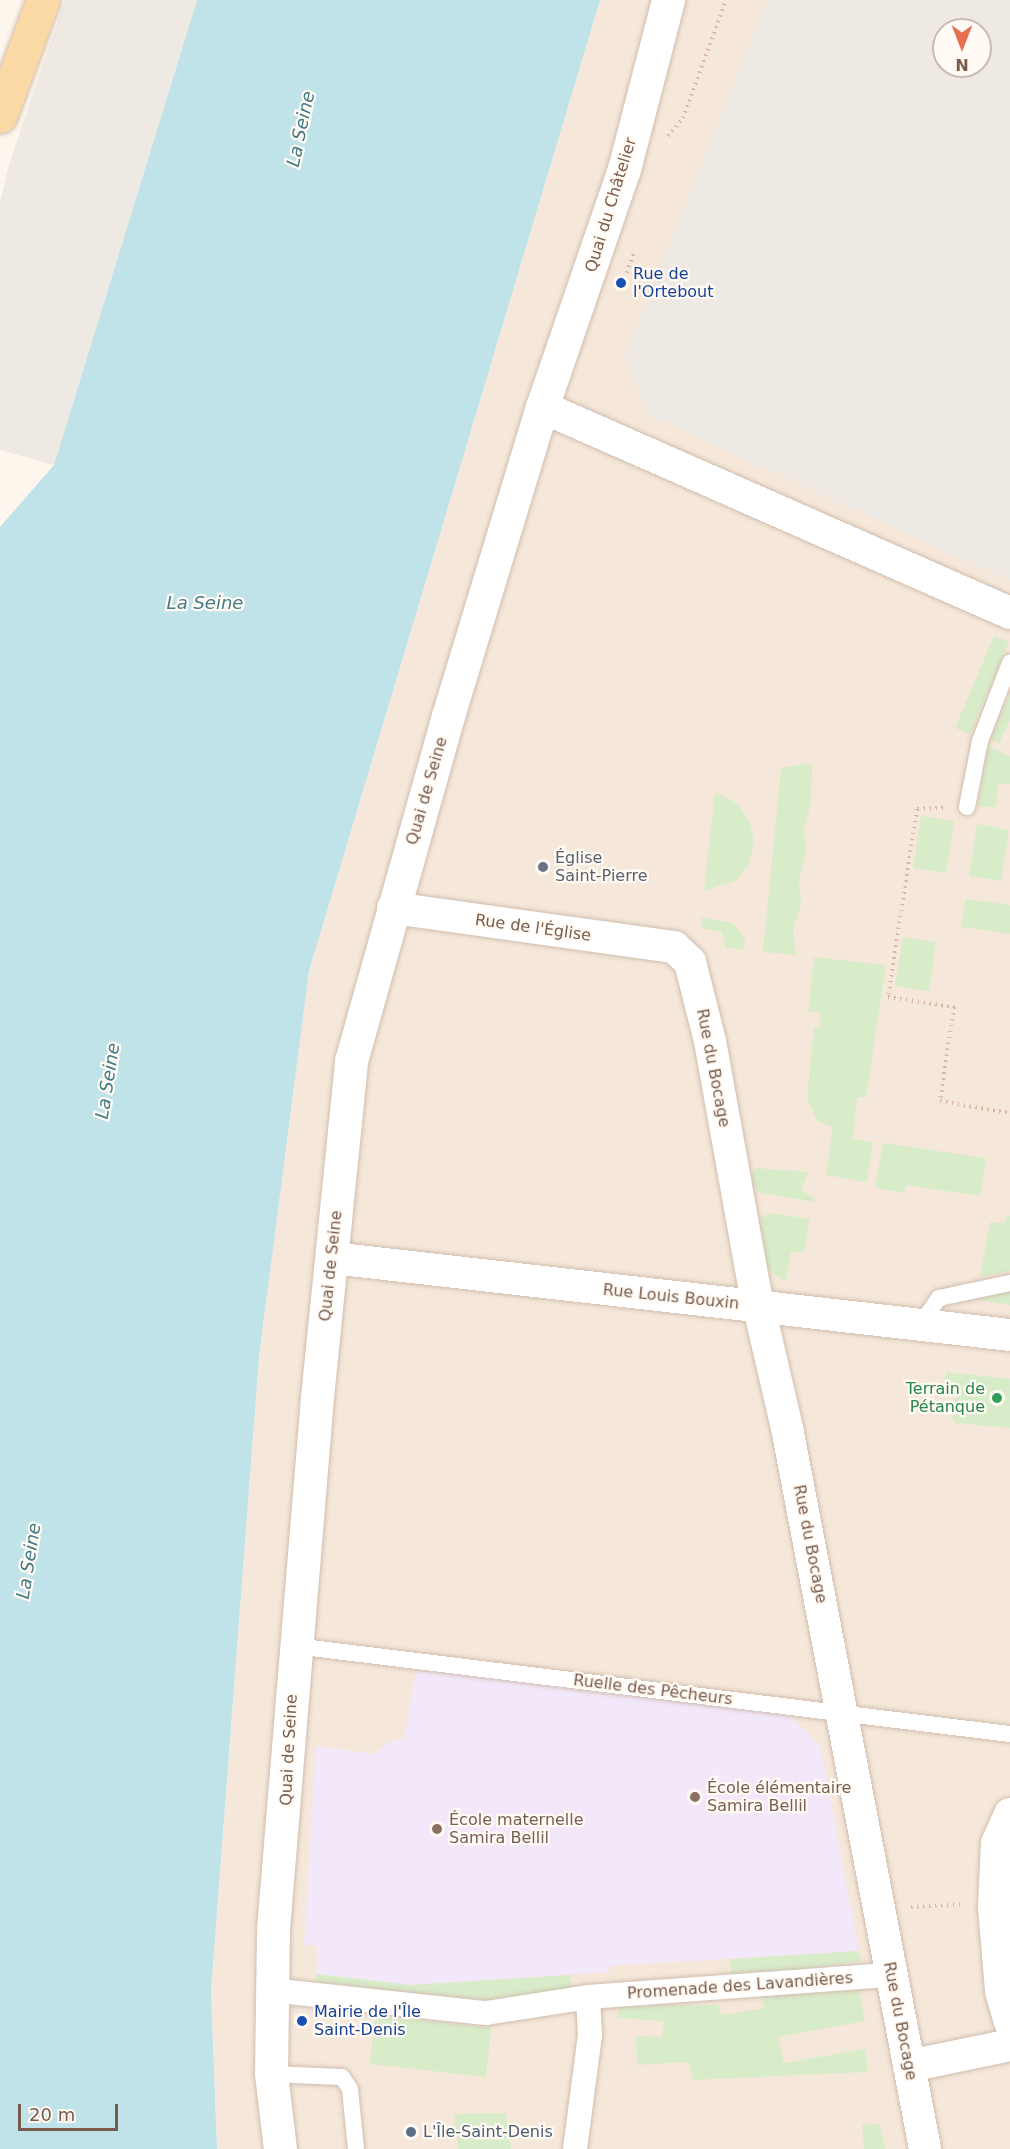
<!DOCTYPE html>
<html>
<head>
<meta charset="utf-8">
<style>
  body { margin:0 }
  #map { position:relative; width:1010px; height:2149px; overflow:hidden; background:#fdf6ec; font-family:"DejaVu Sans",sans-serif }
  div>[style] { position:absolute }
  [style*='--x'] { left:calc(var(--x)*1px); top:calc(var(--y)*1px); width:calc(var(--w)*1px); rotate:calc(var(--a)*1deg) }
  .residential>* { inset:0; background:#f5e8da }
  .industrial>* { inset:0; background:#efe9e4 }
  .education>* { inset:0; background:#f3e8fa }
  .green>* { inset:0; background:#d8ecc9 }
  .water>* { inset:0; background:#bfe3e8 }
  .path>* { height:4px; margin-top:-2px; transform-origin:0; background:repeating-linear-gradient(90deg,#d9b8a5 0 1.5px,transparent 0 6px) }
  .roads { filter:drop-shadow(0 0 2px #d1beb0) drop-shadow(0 0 2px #d1beb0) }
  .service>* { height:16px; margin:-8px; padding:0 8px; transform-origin:8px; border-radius:8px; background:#fff }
  .pedestrian>* { height:24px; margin:-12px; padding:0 12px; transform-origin:12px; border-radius:12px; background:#fff }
  .minor>* { height:32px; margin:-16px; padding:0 16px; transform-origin:16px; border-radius:16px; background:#fff }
  .tertiary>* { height:33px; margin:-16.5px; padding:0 16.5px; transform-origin:16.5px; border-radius:16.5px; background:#fff }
  .primary>* { height:33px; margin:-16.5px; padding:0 16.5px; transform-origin:16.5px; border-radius:16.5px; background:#fbd9a5 }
  .dots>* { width:16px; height:16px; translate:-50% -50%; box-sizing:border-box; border:3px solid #fffaf3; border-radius:50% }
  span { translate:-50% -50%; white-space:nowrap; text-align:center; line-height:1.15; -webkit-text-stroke:4.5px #fffaf3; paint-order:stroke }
  .street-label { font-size:16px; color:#7a5c4d }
  .transit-label { font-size:16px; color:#164399 }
  .left { translate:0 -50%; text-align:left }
  .worship-label { font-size:16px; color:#5b616d }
  .leisure-label { font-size:16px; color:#27864d }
  .right { translate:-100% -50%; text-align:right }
  .education-label { font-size:16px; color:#785e54 }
  .service-label { font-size:16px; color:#4e5e75 }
  .water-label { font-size:18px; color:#437c86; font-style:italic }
  .north { position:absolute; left:932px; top:18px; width:60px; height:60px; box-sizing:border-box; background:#fffaf3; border:2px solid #cabbb1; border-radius:50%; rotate:180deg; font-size:16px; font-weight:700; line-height:24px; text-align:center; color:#7a5c4d }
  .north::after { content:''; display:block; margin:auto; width:21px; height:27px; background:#e76f51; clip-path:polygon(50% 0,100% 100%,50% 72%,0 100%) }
  .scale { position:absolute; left:18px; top:2104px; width:100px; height:27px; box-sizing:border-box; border:3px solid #7a5c4d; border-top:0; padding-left:8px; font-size:18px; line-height:21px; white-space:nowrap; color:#7a5c4d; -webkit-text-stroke:4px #fffaf3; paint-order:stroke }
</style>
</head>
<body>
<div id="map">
  <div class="residential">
    <i style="clip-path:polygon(evenodd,600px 0,1010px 0,1010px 2149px,217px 2149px,211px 1991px,259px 1357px,309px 971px,600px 0,944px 30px,980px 30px,980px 66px,944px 66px,944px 30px)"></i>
  </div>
  <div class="industrial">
    <i style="clip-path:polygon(65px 0,197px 0,54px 465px,0 450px,0 204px,9px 164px)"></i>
    <i style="clip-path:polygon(evenodd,767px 0,1010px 0,1010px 581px,648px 415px,624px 357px,767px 0,944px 30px,980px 30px,980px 66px,944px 66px,944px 30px)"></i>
  </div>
  <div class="education">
    <i style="clip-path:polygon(417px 1668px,788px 1713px,820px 1746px,859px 1951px,622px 1965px,609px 1966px,609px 1972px,410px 1985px,317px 1974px,317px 1946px,304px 1944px,316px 1746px,374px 1754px,388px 1742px,404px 1738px)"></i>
  </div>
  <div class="green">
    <i style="clip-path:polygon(994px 636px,1009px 642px,970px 734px,955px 728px)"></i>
    <i style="clip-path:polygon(1010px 694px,1010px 720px,999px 743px,990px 739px)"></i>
    <i style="clip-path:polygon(988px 746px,1010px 756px,1010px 784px,999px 783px,995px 807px,978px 807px)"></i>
    <i style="clip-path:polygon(806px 764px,812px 766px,811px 803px,804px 829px,806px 854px,799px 879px,801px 904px,793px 929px,796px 955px,763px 952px,781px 768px)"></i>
    <i style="clip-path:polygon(715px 792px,738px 804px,750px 823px,754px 842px,749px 864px,735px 881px,704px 891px)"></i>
    <i style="clip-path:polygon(921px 816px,954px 821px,946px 873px,913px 868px)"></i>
    <i style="clip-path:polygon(977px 824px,1009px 830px,1001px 881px,969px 876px)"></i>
    <i style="clip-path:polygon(966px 899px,1010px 905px,1010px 934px,961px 927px)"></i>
    <i style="clip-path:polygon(702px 917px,733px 923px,745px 938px,744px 949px,726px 948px,721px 932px,701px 928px)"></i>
    <i style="clip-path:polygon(903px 937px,936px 942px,929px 991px,895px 986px)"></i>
    <i style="clip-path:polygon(814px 957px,886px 965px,866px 1097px,857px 1097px,853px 1139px,873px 1142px,867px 1182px,826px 1175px,833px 1127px,817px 1121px,807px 1098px,814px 1028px,819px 1027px,820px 1012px,808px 1012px)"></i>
    <i style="clip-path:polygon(883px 1143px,986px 1158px,980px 1196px,906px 1185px,904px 1193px,875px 1188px)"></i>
    <i style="clip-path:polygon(756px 1168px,808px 1172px,801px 1191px,814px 1197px,814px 1202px,761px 1193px,753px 1186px,752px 1172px)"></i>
    <i style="clip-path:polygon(770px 1213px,810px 1219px,804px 1253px,791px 1252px,786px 1281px,768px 1270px,760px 1217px)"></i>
    <i style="clip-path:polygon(1007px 1215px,1010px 1216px,1010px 1271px,980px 1277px,990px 1222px,1005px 1223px)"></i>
    <i style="clip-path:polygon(1010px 1292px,1010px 1305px,973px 1299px)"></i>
    <i style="clip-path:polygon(946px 1372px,1010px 1379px,1010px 1428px,954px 1423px,950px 1412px,956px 1398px,953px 1389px,944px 1385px)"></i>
    <i style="clip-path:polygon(859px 1951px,862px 1961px,732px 1979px,730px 1959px)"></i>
    <i style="clip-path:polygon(317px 1974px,410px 1985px,571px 1975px,572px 1989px,493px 2001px,316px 1982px)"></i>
    <i style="clip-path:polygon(859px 1989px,865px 2021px,778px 2037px,784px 2063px,865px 2049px,868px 2072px,693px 2080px,689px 2062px,637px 2065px,636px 2036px,662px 2037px,664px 2021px,617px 2018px,619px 2006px,718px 2005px,721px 2015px,764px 2008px,763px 1996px)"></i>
    <i style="clip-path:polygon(375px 2015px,491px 2028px,486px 2077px,370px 2064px)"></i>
    <i style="clip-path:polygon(506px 2113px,511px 2149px,458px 2149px,454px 2114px)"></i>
    <i style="clip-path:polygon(880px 2124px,885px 2149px,864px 2149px,862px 2125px)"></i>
  </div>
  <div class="water">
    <i style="clip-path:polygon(197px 0,600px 0,309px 971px,259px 1357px,211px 1991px,217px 2149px,0 2149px,0 527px,54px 465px)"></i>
  </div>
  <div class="path">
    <i style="--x:668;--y:136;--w:23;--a:-50"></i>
    <i style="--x:683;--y:118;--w:126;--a:-70"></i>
    <i style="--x:623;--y:284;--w:34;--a:-71"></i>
    <i style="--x:943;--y:808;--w:26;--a:178"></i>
    <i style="--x:917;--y:809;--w:190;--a:98.8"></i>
    <i style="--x:888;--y:997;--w:67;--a:8.6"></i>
    <i style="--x:954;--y:1007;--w:95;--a:98.5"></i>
    <i style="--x:940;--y:1101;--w:71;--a:9.7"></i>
    <i style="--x:911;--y:1907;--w:52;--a:-3.3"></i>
  </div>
  <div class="roads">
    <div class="service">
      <i style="--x:967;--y:807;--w:67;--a:-78.9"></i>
      <i style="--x:980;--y:741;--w:84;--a:-69"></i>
      <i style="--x:920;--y:1325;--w:33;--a:-55"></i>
      <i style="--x:939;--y:1298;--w:73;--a:-11.9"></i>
      <i style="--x:295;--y:1646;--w:720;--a:7.02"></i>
      <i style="--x:271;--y:2074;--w:71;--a:2.4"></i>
      <i style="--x:342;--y:2077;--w:14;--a:56"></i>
      <i style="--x:350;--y:2089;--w:60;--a:84.3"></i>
    </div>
    <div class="pedestrian">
      <i style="--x:270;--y:1990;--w:217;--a:6.1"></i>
      <i style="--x:486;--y:2013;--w:103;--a:-8.9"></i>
      <i style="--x:588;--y:1997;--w:304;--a:-4.2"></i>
      <i style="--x:575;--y:2149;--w:115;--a:-82.5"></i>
      <i style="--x:590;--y:2035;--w:38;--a:-93"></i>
    </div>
    <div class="minor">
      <i style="--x:542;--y:407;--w:511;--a:23.76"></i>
      <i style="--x:393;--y:908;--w:284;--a:7.9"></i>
      <i style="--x:674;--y:947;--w:22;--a:43"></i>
      <i style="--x:690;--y:962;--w:81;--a:75.8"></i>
      <i style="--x:710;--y:1041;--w:249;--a:79.8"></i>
      <i style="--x:754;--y:1286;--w:146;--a:76.9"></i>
      <i style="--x:787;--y:1428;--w:734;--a:79.16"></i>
      <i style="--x:332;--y:1258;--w:682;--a:6.48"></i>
      <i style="--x:1010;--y:1814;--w:32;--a:114"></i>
      <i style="--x:997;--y:1843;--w:64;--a:92.7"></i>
      <i style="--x:994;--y:1907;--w:84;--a:85.2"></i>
      <i style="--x:1001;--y:1991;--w:32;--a:74"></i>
      <i style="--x:909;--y:2066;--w:103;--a:-11.7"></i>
    </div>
    <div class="tertiary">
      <i style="--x:280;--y:2149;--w:76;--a:-96.8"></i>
      <i style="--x:271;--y:2074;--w:145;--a:-89.2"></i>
      <i style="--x:273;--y:1929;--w:534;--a:-85.27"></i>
      <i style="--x:317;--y:1397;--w:338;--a:-84.2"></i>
      <i style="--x:351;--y:1061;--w:358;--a:-74.3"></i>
      <i style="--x:448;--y:716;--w:323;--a:-73.1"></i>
      <i style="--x:542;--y:407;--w:252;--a:-71"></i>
      <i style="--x:624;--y:169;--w:175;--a:-75.4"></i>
    </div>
    <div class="primary">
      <i style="--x:0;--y:116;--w:124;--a:-69.7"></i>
    </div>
  </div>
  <div class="dots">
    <i style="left:621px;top:283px;background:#1a4fb4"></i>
    <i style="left:543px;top:867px;background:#6b7280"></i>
    <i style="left:997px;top:1398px;background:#2e9e5b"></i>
    <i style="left:695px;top:1797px;background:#8d6e63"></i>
    <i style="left:437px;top:1829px;background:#8d6e63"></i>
    <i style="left:302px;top:2021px;background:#1a4fb4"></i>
    <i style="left:411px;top:2132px;background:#5c6f8a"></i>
  </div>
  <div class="street-label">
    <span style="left:611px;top:205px;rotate:-73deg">Quai du Châtelier</span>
    <span style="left:427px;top:791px;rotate:-74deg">Quai de Seine</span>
    <span style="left:533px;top:928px;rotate:8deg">Rue de l'Église</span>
    <span style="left:713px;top:1068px;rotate:79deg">Rue du Bocage</span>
    <span style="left:331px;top:1266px;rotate:-84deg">Quai de Seine</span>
    <span style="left:671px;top:1297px;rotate:6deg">Rue Louis Bouxin</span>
    <span style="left:810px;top:1544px;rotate:79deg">Rue du Bocage</span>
    <span style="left:653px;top:1690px;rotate:7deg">Ruelle des Pêcheurs</span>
    <span style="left:289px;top:1750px;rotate:-87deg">Quai de Seine</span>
    <span style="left:740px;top:1986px;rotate:-4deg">Promenade des Lavandières</span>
    <span style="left:900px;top:2021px;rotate:79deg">Rue du Bocage</span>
  </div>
  <div class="transit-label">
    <span class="left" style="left:633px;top:283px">Rue de<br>l'Ortebout</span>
    <span class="left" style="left:314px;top:2021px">Mairie de l'Île<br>Saint-Denis</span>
  </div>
  <div class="worship-label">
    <span class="left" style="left:555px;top:867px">Église<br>Saint-Pierre</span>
  </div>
  <div class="leisure-label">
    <span class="right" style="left:985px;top:1398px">Terrain de<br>Pétanque</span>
  </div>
  <div class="education-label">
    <span class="left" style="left:707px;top:1797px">École élémentaire<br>Samira Bellil</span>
    <span class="left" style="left:449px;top:1829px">École maternelle<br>Samira Bellil</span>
  </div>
  <div class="service-label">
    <span class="left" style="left:423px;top:2132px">L'Île-Saint-Denis</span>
  </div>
  <div class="water-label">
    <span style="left:301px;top:129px;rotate:-78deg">La Seine</span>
    <span style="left:205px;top:603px">La Seine</span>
    <span style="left:108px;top:1081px;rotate:-81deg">La Seine</span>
    <span style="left:29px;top:1561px;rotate:-81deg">La Seine</span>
  </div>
  <div class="north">N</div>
  <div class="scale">20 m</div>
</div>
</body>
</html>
